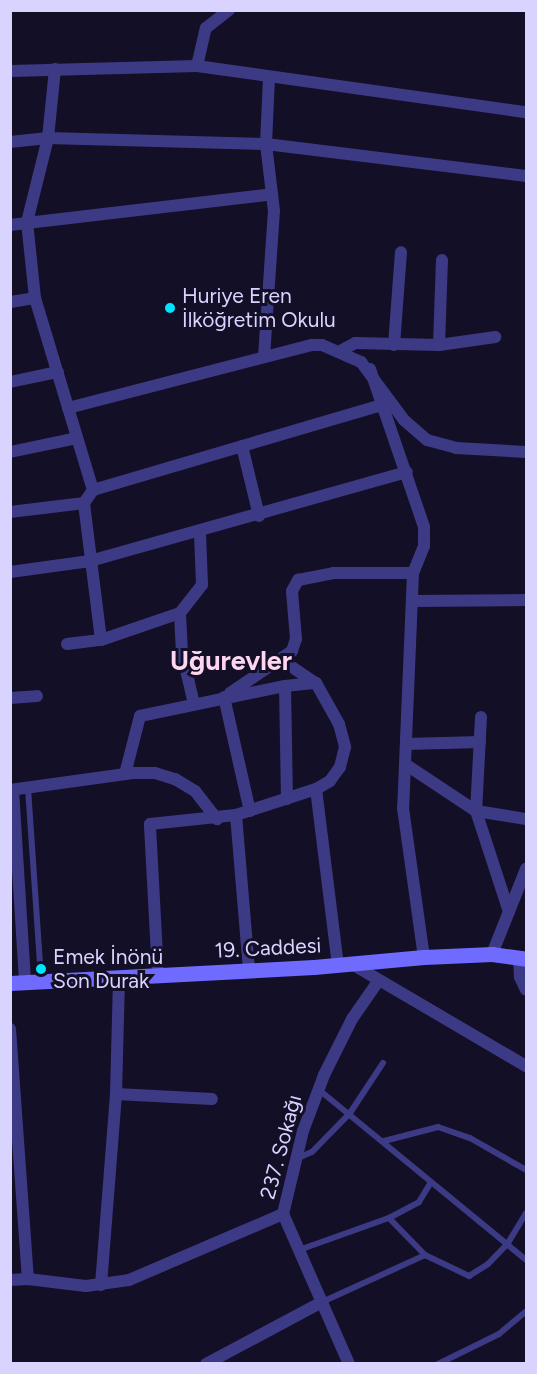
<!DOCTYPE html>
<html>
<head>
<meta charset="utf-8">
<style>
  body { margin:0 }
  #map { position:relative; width:537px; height:1374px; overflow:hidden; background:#130f26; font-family:Figtree,sans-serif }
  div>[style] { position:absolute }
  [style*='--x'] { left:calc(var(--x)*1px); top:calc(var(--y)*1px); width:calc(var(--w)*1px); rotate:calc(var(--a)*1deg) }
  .lane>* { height:6px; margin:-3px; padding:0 3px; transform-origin:3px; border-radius:3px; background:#3d3a85 }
  .street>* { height:12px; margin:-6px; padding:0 6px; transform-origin:6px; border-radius:6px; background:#3d3a85 }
  .secondary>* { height:15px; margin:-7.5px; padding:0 7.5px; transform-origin:7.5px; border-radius:7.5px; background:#6f6bff }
  .dots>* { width:16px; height:16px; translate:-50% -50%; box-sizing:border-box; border:3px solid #130f26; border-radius:50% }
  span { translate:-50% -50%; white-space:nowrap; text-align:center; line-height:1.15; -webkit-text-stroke:6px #130f26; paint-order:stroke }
  .poi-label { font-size:21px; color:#d9d4ff }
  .left { translate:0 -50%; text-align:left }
  .street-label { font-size:21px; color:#d9d4ff }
  .district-label { font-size:27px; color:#ffd6f0; font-weight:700 }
  .frame { position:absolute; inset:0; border:12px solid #d9d4ff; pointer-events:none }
</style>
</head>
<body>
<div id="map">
  <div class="lane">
    <i style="--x:28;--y:788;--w:193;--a:86.1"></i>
    <i style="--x:318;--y:1089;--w:269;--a:39.4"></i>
    <i style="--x:384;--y:1141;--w:56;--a:-14.5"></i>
    <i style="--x:438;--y:1127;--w:34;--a:19"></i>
    <i style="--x:470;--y:1138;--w:64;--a:29.7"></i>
    <i style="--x:296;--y:1159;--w:17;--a:-24"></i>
    <i style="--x:312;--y:1152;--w:54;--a:-45.7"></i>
    <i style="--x:350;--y:1113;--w:60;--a:-56.6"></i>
    <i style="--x:389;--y:1218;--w:52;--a:45.8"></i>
    <i style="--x:425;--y:1255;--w:49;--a:25.5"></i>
    <i style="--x:469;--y:1276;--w:22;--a:-32"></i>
    <i style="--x:488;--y:1264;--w:29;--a:-46"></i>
    <i style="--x:508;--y:1243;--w:35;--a:-59"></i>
    <i style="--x:299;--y:1250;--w:96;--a:-19.6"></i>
    <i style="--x:389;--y:1218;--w:34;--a:-28"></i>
    <i style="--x:419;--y:1202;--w:21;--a:-59"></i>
    <i style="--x:322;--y:1302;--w:113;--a:-24.5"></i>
    <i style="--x:438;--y:1364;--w:68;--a:-26.2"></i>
    <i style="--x:499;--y:1334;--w:35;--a:-40"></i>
  </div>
  <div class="street">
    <i style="--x:197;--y:66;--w:332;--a:8"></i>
    <i style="--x:55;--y:69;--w:69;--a:95.8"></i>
    <i style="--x:48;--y:138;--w:87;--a:104"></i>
    <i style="--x:27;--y:222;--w:76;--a:84"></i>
    <i style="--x:35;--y:298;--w:201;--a:73.2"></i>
    <i style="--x:10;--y:71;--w:187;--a:-1.5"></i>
    <i style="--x:197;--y:66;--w:39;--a:-77"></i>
    <i style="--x:206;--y:28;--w:29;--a:-38"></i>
    <i style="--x:10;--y:142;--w:38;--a:-6"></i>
    <i style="--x:48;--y:138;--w:218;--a:1.6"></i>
    <i style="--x:266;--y:144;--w:262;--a:7"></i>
    <i style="--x:10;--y:225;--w:264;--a:-6.7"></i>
    <i style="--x:10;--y:302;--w:25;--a:-9"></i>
    <i style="--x:394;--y:345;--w:93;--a:-85.7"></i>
    <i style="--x:439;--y:345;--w:85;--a:-88"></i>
    <i style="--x:342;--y:350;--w:15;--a:-28"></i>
    <i style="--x:355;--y:343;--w:84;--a:1.4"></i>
    <i style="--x:439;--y:345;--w:57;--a:-8.1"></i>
    <i style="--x:264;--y:357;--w:146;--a:-86.1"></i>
    <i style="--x:274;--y:211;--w:67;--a:-96.8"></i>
    <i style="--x:266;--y:144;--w:67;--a:-87.4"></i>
    <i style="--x:370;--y:369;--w:167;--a:71.1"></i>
    <i style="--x:424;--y:527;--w:19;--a:90"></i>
    <i style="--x:424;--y:546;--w:29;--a:112"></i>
    <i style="--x:413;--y:573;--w:235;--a:92.4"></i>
    <i style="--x:403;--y:808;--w:150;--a:82"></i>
    <i style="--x:10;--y:382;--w:49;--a:-11.8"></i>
    <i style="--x:68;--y:408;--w:252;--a:-14.5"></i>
    <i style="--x:312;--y:345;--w:10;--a:0"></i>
    <i style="--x:322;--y:345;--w:43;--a:23.6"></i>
    <i style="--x:361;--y:362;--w:72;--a:53.4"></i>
    <i style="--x:404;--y:420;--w:30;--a:41"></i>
    <i style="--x:427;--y:440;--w:30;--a:15"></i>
    <i style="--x:456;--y:448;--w:70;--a:3.3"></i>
    <i style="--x:242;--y:446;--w:72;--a:76.3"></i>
    <i style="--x:10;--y:452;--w:68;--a:-11.8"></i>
    <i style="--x:10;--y:512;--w:75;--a:-6.9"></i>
    <i style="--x:10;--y:572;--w:81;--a:-7.8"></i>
    <i style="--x:90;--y:561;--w:329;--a:-15.7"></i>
    <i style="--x:412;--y:601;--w:114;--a:-0.5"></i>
    <i style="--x:101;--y:640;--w:138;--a:-97.1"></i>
    <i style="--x:84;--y:503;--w:16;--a:-55"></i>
    <i style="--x:93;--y:490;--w:301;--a:-16.4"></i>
    <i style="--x:67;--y:644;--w:34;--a:-7"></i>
    <i style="--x:101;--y:640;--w:83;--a:-18.9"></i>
    <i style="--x:283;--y:661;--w:40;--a:34"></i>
    <i style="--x:285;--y:686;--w:31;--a:-6"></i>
    <i style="--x:316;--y:683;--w:47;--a:60.7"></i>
    <i style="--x:339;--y:724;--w:24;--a:75"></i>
    <i style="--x:345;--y:747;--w:21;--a:104"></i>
    <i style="--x:340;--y:767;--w:17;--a:126"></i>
    <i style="--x:330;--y:781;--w:16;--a:150"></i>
    <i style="--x:230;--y:693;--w:75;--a:-34.1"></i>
    <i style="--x:292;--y:651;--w:13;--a:-72"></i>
    <i style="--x:296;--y:639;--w:48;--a:-94.8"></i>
    <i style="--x:292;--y:591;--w:13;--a:-61"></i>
    <i style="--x:298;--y:580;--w:36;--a:-11"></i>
    <i style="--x:333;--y:573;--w:80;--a:0"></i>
    <i style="--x:224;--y:697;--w:117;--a:77.2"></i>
    <i style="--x:10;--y:698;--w:27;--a:-4"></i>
    <i style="--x:194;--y:704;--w:52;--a:-103.2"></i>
    <i style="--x:182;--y:653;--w:40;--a:-92.9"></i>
    <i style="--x:180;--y:613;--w:36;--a:-52"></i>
    <i style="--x:202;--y:585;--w:53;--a:-92.2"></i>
    <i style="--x:481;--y:717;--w:94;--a:93"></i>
    <i style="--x:476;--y:811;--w:106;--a:71.9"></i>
    <i style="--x:406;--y:744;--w:74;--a:-1.5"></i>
    <i style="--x:405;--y:764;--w:85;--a:33.5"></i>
    <i style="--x:476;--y:811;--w:51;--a:9.1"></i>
    <i style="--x:125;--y:774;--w:60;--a:-75.5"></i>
    <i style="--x:140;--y:716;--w:148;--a:-11.7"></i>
    <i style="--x:285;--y:686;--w:113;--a:89"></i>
    <i style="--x:10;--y:790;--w:124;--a:-7.9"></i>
    <i style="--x:133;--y:773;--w:22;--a:0"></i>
    <i style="--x:155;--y:773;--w:21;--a:17"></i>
    <i style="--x:175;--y:779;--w:23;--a:31"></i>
    <i style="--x:195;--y:791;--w:36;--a:52"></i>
    <i style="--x:13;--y:790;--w:193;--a:86.4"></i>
    <i style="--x:236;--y:815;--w:156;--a:85.2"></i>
    <i style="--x:492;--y:954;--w:92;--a:-68.2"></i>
    <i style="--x:519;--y:958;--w:19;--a:87"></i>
    <i style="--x:520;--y:977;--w:14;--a:65"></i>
    <i style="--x:352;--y:964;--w:202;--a:30.4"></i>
    <i style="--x:158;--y:974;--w:150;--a:-93.1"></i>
    <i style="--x:150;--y:824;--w:86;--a:-6"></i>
    <i style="--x:236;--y:815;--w:84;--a:-18"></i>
    <i style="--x:316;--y:789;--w:177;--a:82.9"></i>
    <i style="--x:10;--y:1029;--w:251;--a:85.9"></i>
    <i style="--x:28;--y:1279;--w:58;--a:6.9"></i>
    <i style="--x:86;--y:1286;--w:43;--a:-7.9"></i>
    <i style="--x:129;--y:1280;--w:168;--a:-23.2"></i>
    <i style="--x:116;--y:1094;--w:96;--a:3"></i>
    <i style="--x:10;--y:1280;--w:18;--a:-3"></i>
    <i style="--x:101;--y:1285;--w:192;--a:-85.5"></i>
    <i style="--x:116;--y:1094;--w:117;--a:-88.5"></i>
    <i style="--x:206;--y:1364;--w:132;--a:-28.1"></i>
    <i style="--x:349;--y:1364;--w:164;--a:-113.7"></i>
    <i style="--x:283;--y:1214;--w:85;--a:-76.5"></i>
    <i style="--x:303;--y:1131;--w:60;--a:-69.4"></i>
    <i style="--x:324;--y:1075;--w:63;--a:-63.4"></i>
    <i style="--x:352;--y:1019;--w:47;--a:-55.3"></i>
  </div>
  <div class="secondary">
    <i style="--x:10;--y:983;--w:304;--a:-3"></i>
    <i style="--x:314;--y:967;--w:110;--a:-5.2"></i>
    <i style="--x:424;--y:957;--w:68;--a:-2.5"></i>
    <i style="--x:492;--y:954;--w:34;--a:8"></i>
  </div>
  <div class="dots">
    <i style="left:170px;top:308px;background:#00e5ff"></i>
    <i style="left:41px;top:969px;background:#00e5ff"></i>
  </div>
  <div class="poi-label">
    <span class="left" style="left:182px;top:308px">Huriye Eren<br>İlköğretim Okulu</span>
    <span class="left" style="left:53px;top:969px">Emek İnönü<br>Son Durak</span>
  </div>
  <div class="street-label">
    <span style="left:268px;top:948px;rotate:-3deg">19. Caddesi</span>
    <span style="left:281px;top:1147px;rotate:-75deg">237. Sokağı</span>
  </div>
  <div class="district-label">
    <span style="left:231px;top:661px">Uğurevler</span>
  </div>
  <div class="frame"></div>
</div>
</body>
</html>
